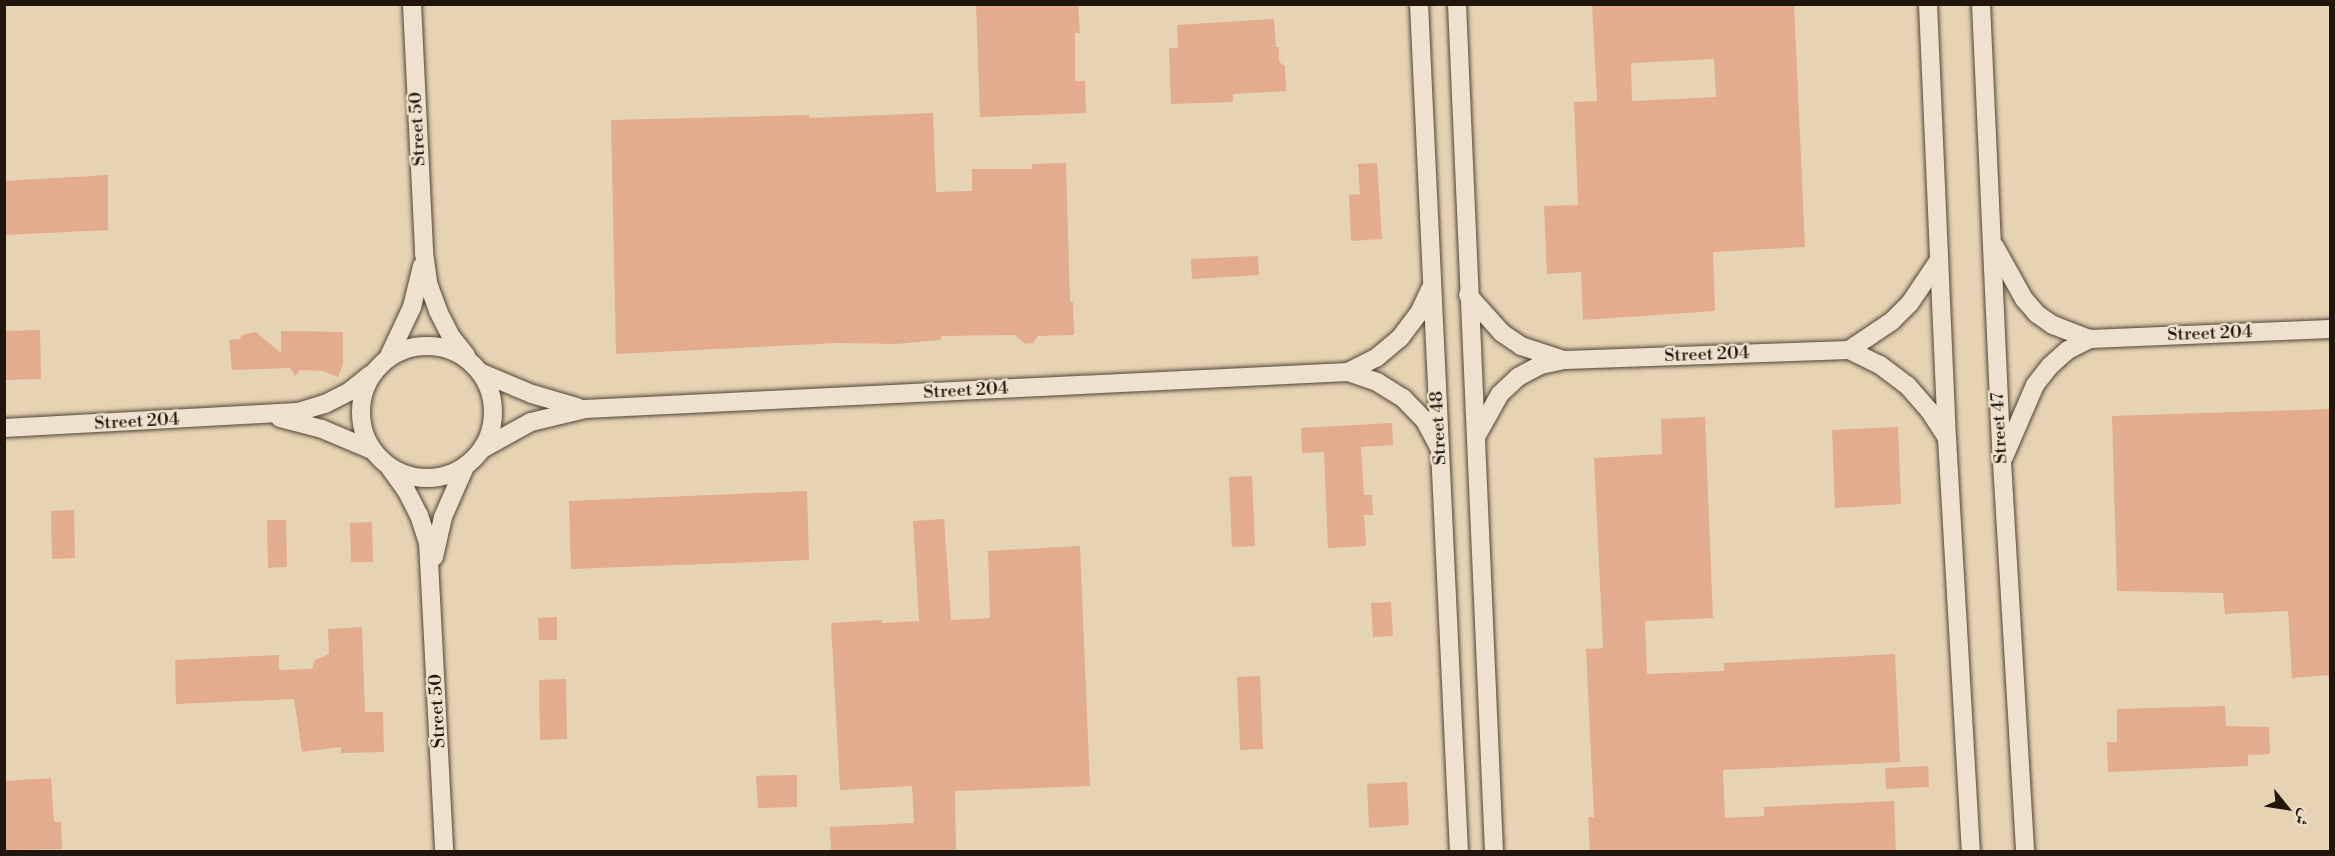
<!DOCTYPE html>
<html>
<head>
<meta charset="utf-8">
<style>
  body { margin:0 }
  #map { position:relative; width:2335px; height:856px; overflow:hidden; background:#e5d3b3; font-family:"Libre Bodoni",Amiri,serif }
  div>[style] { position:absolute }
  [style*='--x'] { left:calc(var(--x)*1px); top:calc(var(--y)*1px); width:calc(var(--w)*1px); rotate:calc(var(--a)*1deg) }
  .building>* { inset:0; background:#e4ac8e }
  .roads { filter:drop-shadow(0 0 2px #514536) drop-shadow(0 0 2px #514536) }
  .street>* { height:18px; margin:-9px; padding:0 9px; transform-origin:9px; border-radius:9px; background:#eee2ce }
  .street>.ring { margin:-9px; padding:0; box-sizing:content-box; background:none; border:18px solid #eee2ce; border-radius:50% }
  span { translate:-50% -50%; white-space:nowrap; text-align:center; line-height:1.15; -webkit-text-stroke:4.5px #eee2ce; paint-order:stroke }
  .street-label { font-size:18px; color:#20160c }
  .frame { position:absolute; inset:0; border:6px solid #20160c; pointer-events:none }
  .north { position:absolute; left:2257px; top:778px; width:60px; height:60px; -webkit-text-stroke:4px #eee2ce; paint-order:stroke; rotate:120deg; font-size:16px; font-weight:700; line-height:24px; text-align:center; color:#20160c }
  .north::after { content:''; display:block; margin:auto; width:21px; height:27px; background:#20160c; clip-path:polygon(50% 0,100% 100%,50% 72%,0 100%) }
</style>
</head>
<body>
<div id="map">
  <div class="building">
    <i style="clip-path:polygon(976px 4px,1078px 4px,1080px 33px,1075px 33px,1075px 81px,1085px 81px,1086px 113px,980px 117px)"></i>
    <i style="clip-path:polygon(evenodd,1592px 4px,1794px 4px,1805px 247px,1713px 252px,1715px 311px,1583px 320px,1581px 272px,1547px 274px,1544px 206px,1578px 205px,1574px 102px,1597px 101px,1592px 4px,1714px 59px,1716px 97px,1632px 101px,1631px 63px,1714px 59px)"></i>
    <i style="clip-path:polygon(1274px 19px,1276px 47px,1279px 47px,1279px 62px,1285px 66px,1286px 91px,1233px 94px,1233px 102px,1171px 104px,1169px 48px,1178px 48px,1177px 25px)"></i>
    <i style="clip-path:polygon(933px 113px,936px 192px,972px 191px,972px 169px,1032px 169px,1032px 164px,1066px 163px,1070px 302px,1073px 302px,1074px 335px,1038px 336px,1033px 343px,1025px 344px,1015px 335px,941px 336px,941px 340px,897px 344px,837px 343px,616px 354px,611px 120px,809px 115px,810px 118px)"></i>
    <i style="clip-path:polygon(1377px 163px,1382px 239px,1351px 241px,1349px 195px,1360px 194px,1358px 164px)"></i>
    <i style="clip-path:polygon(108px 175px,108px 230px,4px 235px,4px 181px)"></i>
    <i style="clip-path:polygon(1258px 256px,1259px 275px,1192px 279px,1191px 259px)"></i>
    <i style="clip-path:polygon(40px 330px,41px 379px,4px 380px,4px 331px)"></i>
    <i style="clip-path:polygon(281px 331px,343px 332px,343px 364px,338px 377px,323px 371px,300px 370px,295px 376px,290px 368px,232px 370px,229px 340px,240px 339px,242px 335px,256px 332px,281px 353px)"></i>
    <i style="clip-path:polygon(2331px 409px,2331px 675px,2292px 678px,2288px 611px,2225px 614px,2223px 593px,2117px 591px,2112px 416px)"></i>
    <i style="clip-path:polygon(1705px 417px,1713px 618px,1645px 621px,1647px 674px,1724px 671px,1724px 663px,1895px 654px,1900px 762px,1723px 770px,1725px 818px,1764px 816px,1764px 807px,1894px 801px,1896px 852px,1590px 852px,1588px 817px,1594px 817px,1586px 649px,1603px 648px,1594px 458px,1662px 454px,1661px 419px)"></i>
    <i style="clip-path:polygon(1392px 423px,1393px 445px,1361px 447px,1364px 495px,1372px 495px,1373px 515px,1364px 515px,1366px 546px,1328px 548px,1324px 452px,1302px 453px,1301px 428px)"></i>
    <i style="clip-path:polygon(1898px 427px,1901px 504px,1835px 508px,1832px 430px)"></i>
    <i style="clip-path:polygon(1252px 476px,1255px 546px,1232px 547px,1229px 477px)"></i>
    <i style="clip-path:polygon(807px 491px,809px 560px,571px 569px,569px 501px)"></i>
    <i style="clip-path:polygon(74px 510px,75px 558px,52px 559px,51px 511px)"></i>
    <i style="clip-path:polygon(944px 519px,951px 620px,990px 618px,988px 551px,1080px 546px,1090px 786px,955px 791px,956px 852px,831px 852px,830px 827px,914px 823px,912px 786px,840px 790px,831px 623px,882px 620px,882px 623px,919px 621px,913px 521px)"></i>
    <i style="clip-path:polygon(267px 520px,286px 520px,287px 567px,268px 568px)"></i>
    <i style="clip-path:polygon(372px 522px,373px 562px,351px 562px,350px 523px)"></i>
    <i style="clip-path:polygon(1391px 602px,1393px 636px,1373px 637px,1371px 603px)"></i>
    <i style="clip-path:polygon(557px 617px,557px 640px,539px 640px,538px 618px)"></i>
    <i style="clip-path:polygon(362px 627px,365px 712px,383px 712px,384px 752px,341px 753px,341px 747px,302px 752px,294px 699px,176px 704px,175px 660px,279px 655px,279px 670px,312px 669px,315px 660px,329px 654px,328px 629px)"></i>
    <i style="clip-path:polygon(1260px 676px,1263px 749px,1240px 750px,1237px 677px)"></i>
    <i style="clip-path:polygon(566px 679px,567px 739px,540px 740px,539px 680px)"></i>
    <i style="clip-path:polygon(2225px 706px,2226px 726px,2269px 727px,2270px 754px,2248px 755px,2248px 766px,2108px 772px,2107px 742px,2117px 742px,2117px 709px)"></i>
    <i style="clip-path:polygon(1928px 766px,1929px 787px,1886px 789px,1885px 768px)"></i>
    <i style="clip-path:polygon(797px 775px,797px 807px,758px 808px,756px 776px)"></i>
    <i style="clip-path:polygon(51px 778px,54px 822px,61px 822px,62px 849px,4px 850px,4px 781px)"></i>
    <i style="clip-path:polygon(1407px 782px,1409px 825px,1369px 828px,1367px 784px)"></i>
  </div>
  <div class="roads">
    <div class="street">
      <i style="--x:412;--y:4;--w:249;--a:87.2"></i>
      <i style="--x:424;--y:253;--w:30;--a:82"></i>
      <i style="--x:428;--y:283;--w:30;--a:70"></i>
      <i style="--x:438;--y:311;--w:30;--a:63"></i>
      <i style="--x:452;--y:338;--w:22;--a:51"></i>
      <i style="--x:1419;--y:4;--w:849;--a:87.3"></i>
      <i style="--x:1457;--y:4;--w:849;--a:87.5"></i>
      <i style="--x:1928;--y:4;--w:434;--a:87.5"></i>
      <i style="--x:1947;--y:438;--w:415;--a:86.7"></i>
      <i style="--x:1981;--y:4;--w:458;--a:87.4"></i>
      <i style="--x:2002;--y:462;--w:391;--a:86.6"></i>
      <i style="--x:1995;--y:247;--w:60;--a:60.9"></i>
      <i style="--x:2024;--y:299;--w:20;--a:49"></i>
      <i style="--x:2037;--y:314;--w:19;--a:35"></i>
      <i style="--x:2053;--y:325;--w:40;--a:21"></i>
      <i style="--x:2090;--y:339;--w:240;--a:-2.4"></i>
      <i style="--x:1468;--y:295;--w:51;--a:48.2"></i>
      <i style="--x:1502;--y:333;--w:23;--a:34"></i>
      <i style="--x:1521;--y:346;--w:42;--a:18"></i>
      <i class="ring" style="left:361px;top:346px;width:114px;height:114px"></i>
      <i style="--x:1849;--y:350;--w:52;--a:-34"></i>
      <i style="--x:1892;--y:321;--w:25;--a:-45"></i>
      <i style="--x:1910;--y:303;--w:52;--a:-56"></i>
      <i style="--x:388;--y:358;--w:56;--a:-64.8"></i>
      <i style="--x:412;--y:307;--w:42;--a:-76.3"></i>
      <i style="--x:1348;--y:372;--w:31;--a:-27"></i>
      <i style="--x:1376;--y:358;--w:31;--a:-40"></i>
      <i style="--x:1400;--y:338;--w:31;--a:-53"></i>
      <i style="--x:1419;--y:313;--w:26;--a:-65"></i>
      <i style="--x:482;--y:373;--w:54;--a:22.8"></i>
      <i style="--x:532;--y:394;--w:47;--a:16.1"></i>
      <i style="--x:280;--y:418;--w:43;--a:14.7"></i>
      <i style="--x:322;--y:429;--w:54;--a:22.8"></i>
      <i style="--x:4;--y:428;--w:294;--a:-3.1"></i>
      <i style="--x:298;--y:412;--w:28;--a:-17"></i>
      <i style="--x:325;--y:404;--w:28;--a:-27"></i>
      <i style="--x:350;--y:391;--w:26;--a:-39"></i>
      <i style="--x:1477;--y:435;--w:47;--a:-60.7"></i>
      <i style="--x:1500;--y:394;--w:25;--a:-43"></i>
      <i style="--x:1518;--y:377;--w:26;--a:-28"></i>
      <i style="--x:1541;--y:365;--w:25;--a:-12"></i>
      <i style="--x:1565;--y:360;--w:284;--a:-2"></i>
      <i style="--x:1849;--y:350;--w:34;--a:26"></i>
      <i style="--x:1880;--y:365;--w:34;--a:37"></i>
      <i style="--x:1907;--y:385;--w:33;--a:49"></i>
      <i style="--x:1929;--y:410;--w:31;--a:57"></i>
      <i style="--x:482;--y:449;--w:56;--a:-28.9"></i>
      <i style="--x:531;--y:422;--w:56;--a:-13.5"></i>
      <i style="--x:585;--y:409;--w:764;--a:-2.78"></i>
      <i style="--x:1348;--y:372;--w:31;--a:19"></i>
      <i style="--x:1377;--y:382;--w:31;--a:32"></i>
      <i style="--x:1403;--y:398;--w:32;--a:46"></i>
      <i style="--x:1425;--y:421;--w:32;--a:62"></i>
      <i style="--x:2004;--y:457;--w:78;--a:-66.7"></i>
      <i style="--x:2035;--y:385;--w:24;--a:-52"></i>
      <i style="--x:2050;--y:366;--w:24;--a:-42"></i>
      <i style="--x:2068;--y:350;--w:25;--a:-27"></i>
      <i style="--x:390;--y:468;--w:27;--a:54"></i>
      <i style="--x:406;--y:490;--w:28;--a:63"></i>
      <i style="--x:419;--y:515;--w:28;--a:72"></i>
      <i style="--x:428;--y:542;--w:310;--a:87"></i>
      <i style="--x:434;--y:557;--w:41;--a:-77.3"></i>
      <i style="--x:443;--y:517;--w:55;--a:-66.3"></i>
    </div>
  </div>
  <div class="street-label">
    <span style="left:418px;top:129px;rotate:-93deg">Street 50</span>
    <span style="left:2210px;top:334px;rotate:-2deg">Street 204</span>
    <span style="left:1707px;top:355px;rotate:-2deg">Street 204</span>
    <span style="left:966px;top:391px;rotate:-3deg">Street 204</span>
    <span style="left:137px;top:422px;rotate:-3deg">Street 204</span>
    <span style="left:1439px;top:428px;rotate:-93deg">Street 48</span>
    <span style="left:2000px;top:428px;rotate:-93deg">Street 47</span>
    <span style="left:438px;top:711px;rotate:-93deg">Street 50</span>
  </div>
  <div class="frame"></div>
  <div class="north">ش</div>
</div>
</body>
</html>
